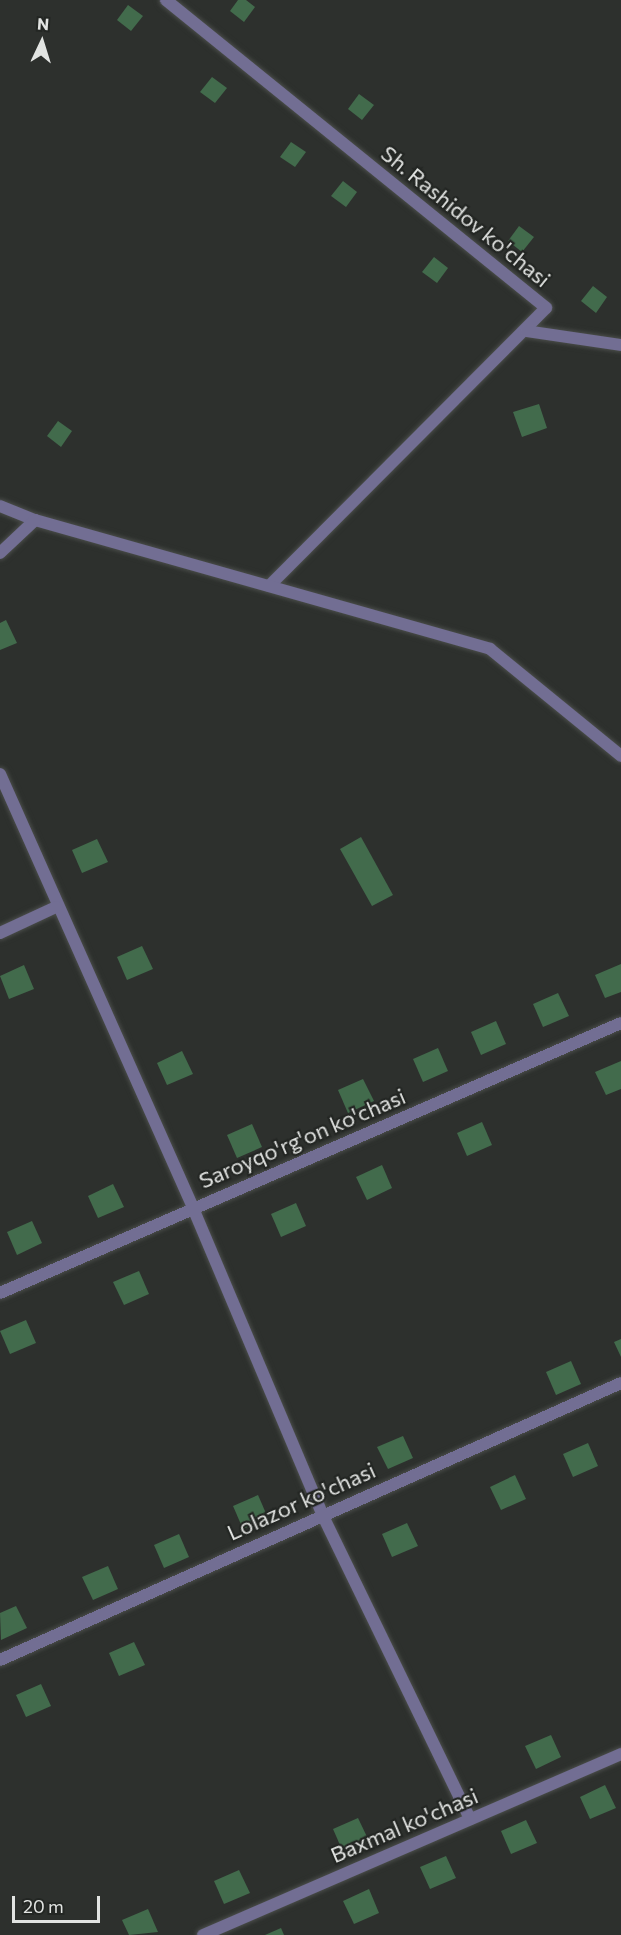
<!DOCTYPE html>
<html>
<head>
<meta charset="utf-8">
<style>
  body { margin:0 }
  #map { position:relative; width:621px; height:1935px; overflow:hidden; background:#2d302d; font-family:Commissioner,sans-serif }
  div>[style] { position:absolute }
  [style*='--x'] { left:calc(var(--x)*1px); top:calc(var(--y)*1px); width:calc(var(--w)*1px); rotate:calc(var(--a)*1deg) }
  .building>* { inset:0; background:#426b4c }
  .roads { filter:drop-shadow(0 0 2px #4a4d4a) drop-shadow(0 0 2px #4a4d4a) }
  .minor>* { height:12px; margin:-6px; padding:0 6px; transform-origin:6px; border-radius:6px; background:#726e93 }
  span { translate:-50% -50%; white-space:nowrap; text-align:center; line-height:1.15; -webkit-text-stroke:4.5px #232623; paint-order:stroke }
  .street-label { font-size:22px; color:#e2e4e2 }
  .north { position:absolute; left:12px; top:12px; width:60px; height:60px; -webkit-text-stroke:4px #232623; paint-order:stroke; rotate:4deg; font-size:16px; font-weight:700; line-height:24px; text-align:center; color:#e2e4e2 }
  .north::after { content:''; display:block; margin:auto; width:21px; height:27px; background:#e2e4e2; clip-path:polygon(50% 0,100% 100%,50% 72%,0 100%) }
  .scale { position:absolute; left:12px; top:1896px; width:88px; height:27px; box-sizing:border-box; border:3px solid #e2e4e2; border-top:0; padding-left:8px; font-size:18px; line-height:21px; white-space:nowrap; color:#e2e4e2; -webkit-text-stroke:4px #232623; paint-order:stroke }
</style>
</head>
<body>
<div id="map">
  <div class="building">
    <i style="clip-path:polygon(238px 0,246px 0,255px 7px,244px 22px,230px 11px)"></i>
    <i style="clip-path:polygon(128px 5px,143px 16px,131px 31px,117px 20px)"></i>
    <i style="clip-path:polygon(212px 77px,227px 88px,215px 103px,200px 92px)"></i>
    <i style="clip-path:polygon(359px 94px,374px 105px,362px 120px,348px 109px)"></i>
    <i style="clip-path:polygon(291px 142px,306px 152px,295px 167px,280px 157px)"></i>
    <i style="clip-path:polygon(343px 181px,357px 192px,346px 207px,331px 196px)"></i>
    <i style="clip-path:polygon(519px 226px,534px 237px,522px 252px,508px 241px)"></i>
    <i style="clip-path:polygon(434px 257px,448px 268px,437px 283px,422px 272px)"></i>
    <i style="clip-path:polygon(593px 286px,607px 297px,596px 313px,581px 301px)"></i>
    <i style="clip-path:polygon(539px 404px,547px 428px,522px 437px,513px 412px)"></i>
    <i style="clip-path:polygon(58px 421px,72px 431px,61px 447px,47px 436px)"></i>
    <i style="clip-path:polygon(6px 620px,17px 643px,0 650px,0 623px)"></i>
    <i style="clip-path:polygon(361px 837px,393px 895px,372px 906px,340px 849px)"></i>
    <i style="clip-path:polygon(97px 839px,108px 862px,82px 873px,72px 850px)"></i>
    <i style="clip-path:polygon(142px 946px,153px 969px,127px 980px,117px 957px)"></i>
    <i style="clip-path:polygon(621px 964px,621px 992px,605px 998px,595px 975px)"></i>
    <i style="clip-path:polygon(24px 965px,34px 989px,9px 999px,0 976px)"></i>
    <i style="clip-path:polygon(558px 993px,569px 1016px,543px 1027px,533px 1004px)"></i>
    <i style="clip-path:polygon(496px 1021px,506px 1044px,481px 1055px,471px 1032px)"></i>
    <i style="clip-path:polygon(438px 1048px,448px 1071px,423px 1082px,413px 1059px)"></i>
    <i style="clip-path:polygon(182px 1051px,193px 1074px,167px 1085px,157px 1063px)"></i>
    <i style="clip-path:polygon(621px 1061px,621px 1089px,606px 1095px,595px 1072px)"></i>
    <i style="clip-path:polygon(363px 1079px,374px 1101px,348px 1113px,338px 1090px)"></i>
    <i style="clip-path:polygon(482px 1122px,492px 1145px,467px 1156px,457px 1133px)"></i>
    <i style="clip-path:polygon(252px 1124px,262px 1147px,237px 1158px,227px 1135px)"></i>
    <i style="clip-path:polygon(382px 1165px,392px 1188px,367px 1200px,356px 1177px)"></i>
    <i style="clip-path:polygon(113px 1184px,124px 1207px,98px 1218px,88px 1196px)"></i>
    <i style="clip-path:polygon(296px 1203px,306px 1226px,281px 1237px,271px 1214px)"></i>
    <i style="clip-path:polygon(32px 1221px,42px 1243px,17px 1255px,7px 1232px)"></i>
    <i style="clip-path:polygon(139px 1271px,149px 1294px,124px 1305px,113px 1282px)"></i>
    <i style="clip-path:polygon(26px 1320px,36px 1343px,10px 1354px,0 1331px)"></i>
    <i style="clip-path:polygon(621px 1339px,621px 1357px,614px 1342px)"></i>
    <i style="clip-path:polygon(571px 1361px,581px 1384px,556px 1395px,546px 1372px)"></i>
    <i style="clip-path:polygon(403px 1436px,413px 1458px,388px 1469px,377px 1447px)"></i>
    <i style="clip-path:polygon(588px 1443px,598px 1466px,573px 1477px,563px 1454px)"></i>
    <i style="clip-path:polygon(515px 1475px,526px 1499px,501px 1510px,490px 1487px)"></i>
    <i style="clip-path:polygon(258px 1495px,268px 1518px,243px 1529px,233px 1506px)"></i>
    <i style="clip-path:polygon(407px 1523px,418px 1546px,392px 1557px,382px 1534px)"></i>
    <i style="clip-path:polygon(179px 1534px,189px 1557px,164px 1568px,154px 1545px)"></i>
    <i style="clip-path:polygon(108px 1566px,118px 1589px,93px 1600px,82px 1577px)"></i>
    <i style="clip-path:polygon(16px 1606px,27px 1628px,1px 1640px,0 1613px)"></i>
    <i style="clip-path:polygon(134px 1642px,145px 1665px,119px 1676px,109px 1653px)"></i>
    <i style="clip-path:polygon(41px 1684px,51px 1706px,26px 1717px,16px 1695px)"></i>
    <i style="clip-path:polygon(551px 1735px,561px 1757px,536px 1769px,525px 1746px)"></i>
    <i style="clip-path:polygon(605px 1785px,616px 1808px,590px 1819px,580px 1797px)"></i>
    <i style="clip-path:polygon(358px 1818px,369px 1841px,343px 1852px,333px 1829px)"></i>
    <i style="clip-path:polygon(526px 1820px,537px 1843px,511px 1854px,501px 1831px)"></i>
    <i style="clip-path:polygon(446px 1856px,456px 1878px,430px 1889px,420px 1867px)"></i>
    <i style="clip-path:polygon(239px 1870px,250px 1893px,224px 1904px,214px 1881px)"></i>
    <i style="clip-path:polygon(369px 1889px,379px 1913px,354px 1924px,343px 1901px)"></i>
    <i style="clip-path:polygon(148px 1909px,158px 1932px,129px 1935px,122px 1920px)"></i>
    <i style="clip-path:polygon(281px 1928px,284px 1935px,265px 1935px)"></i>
  </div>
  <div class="roads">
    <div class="minor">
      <i style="--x:166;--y:0;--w:489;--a:39"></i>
      <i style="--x:546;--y:308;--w:392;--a:134.9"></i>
      <i style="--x:526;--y:331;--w:96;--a:8.4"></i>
      <i style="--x:0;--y:506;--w:38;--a:22"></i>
      <i style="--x:35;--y:520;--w:473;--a:15.8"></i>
      <i style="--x:490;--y:649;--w:169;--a:39.2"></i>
      <i style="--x:0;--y:553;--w:48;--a:-43.3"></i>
      <i style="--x:0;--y:774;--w:475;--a:66"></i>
      <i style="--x:193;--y:1208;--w:332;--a:67.1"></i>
      <i style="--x:322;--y:1514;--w:339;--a:64.1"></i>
      <i style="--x:0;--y:933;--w:62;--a:-24.9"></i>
      <i style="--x:0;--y:1293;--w:677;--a:-23.5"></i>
      <i style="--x:0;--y:1660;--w:680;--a:-24.04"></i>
      <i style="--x:203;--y:1935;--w:456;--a:-23.4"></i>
    </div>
  </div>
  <div class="street-label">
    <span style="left:466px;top:216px;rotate:39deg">Sh. Rashidov ko'chasi</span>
    <span style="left:302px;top:1138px;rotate:-23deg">Saroyqo'rg'on ko'chasi</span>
    <span style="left:301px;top:1501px;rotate:-24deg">Lolazor ko'chasi</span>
    <span style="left:404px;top:1825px;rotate:-23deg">Baxmal ko'chasi</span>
  </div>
  <div class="north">N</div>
  <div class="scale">20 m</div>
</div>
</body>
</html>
